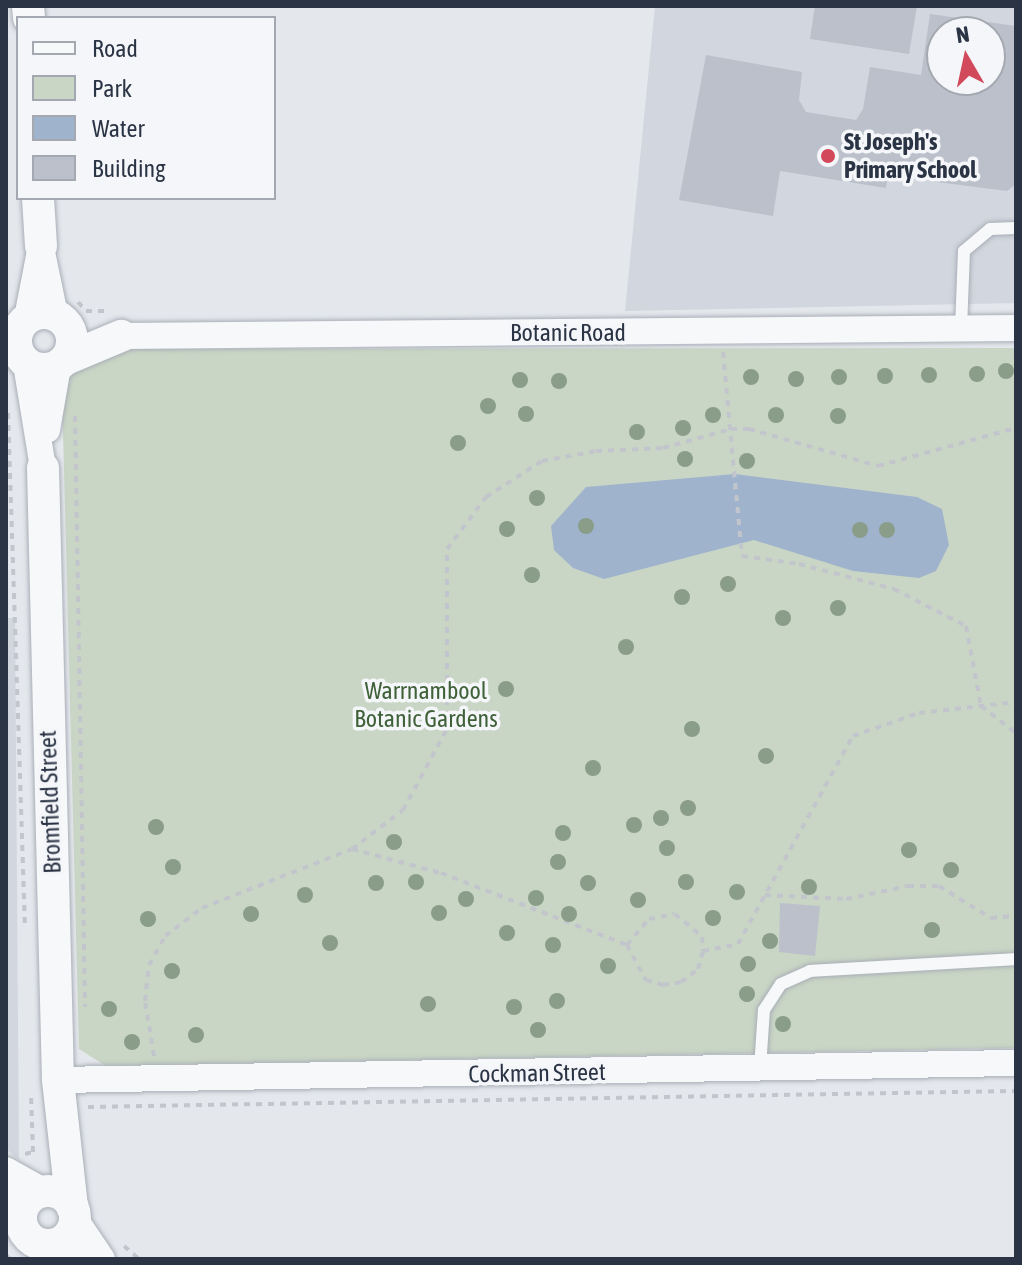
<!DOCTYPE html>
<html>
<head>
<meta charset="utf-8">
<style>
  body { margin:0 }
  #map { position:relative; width:1022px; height:1265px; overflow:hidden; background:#e4e7ec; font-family:"Asap Condensed",sans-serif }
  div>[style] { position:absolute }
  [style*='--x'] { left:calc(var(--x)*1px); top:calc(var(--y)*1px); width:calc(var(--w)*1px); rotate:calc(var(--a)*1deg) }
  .built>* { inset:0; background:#d2d6de }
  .green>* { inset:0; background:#c9d6c5 }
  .water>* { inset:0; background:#9fb4cc }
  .building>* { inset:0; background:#bbc0ca }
  .path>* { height:4px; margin-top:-2px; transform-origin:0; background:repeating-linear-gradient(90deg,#c2c5cb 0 6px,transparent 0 12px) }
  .roads { filter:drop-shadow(0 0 2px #a9aeb7) drop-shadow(0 0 2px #a9aeb7) }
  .service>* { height:12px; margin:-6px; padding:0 6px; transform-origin:6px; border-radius:6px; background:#f7f8fa }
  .minor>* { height:26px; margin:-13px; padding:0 13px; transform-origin:13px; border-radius:13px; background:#f7f8fa }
  .tertiary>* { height:32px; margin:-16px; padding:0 16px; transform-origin:16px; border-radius:16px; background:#f7f8fa }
  .tertiary>.ring { margin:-16px; padding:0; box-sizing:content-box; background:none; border:32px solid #f7f8fa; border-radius:50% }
  .trees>* { width:16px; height:16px; margin:-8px; border-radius:50%; background:#899d89 }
  .dots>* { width:22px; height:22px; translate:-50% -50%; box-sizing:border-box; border:4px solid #f4f6f9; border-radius:50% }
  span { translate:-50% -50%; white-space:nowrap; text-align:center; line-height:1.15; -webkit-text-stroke:7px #f4f6f9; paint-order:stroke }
  .poi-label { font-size:24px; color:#2b3445; font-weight:700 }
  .left { translate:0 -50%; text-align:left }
  .street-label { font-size:24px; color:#2b3445 }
  .park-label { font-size:24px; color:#3f6138 }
  .frame { position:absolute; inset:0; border:8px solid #2b3445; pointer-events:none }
  .legend { position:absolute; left:16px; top:16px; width:260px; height:184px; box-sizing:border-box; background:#f4f6f9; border:2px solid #a4a8b1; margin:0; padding:10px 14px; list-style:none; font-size:24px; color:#2b3445 }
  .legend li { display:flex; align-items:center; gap:16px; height:40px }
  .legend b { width:40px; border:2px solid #a4a8b1 }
  .north { position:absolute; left:926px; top:16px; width:80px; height:80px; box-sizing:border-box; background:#f4f6f9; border:2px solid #a4a8b1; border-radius:50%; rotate:351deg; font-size:22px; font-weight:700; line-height:32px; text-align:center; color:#2b3445 }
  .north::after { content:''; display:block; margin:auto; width:28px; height:36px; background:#d1495b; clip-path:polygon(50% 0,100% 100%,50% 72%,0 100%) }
</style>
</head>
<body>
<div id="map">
  <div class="built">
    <i style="clip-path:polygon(evenodd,655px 6px,1016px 6px,1016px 303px,625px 311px,655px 6px,942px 32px,990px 32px,990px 80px,942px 80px,942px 32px)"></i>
    <i style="clip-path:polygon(6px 618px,15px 618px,19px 1160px,6px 1149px)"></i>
  </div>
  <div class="green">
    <i style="clip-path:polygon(1016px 348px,1016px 1048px,106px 1066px,79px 1049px,62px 392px,69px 376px,88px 361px,125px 349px)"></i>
  </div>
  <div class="water">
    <i style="clip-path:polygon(735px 474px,917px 497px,942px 509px,949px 545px,936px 571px,919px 578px,853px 571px,754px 540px,604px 579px,573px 568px,554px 550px,551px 526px,586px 487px)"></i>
  </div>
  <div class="building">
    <i style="clip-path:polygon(815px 6px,917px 6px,909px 54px,810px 39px)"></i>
    <i style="clip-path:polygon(evenodd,930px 14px,1016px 26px,1016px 184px,1007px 191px,929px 181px,923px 173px,889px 167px,886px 188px,780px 171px,773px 216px,679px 200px,706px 55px,802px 72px,799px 100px,806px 112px,856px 120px,863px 109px,870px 67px,921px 75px,930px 14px,942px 32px,990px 32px,990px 80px,942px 80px,942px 32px)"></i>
    <i style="clip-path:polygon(780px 903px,820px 906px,815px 956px,779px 952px)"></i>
  </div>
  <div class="path">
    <i style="--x:78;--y:302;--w:12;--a:48"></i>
    <i style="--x:86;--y:311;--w:24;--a:0"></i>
    <i style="--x:723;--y:352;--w:205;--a:84.7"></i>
    <i style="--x:742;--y:556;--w:58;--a:8"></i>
    <i style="--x:799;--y:564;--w:98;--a:14.7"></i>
    <i style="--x:894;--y:589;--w:81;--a:27.2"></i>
    <i style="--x:966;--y:626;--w:81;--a:79.4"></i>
    <i style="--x:981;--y:706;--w:44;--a:37.6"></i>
    <i style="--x:8;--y:413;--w:514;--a:88.11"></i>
    <i style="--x:75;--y:416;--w:591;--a:89.03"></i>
    <i style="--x:352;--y:849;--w:92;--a:15.1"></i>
    <i style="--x:441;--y:873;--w:199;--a:21.2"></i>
    <i style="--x:627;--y:945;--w:34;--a:-50"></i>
    <i style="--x:649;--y:919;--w:26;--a:-11"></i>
    <i style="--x:675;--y:914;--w:35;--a:40"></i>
    <i style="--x:702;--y:937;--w:14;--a:86"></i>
    <i style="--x:703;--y:951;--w:36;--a:-11"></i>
    <i style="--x:738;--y:944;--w:238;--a:-61.1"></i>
    <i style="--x:853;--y:736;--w:70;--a:-19.2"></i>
    <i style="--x:919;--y:713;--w:98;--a:-6.5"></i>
    <i style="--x:765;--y:895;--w:81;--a:2.8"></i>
    <i style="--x:846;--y:899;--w:63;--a:-11.8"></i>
    <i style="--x:908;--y:886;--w:31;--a:0"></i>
    <i style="--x:939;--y:886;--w:61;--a:31.6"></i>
    <i style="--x:991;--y:918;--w:25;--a:-5"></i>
    <i style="--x:627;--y:945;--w:40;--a:62"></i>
    <i style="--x:646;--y:980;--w:18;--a:16"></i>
    <i style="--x:663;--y:985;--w:18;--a:-9"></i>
    <i style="--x:681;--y:982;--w:21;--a:-37"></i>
    <i style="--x:698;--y:969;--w:19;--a:-74"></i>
    <i style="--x:154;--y:1056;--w:56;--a:-99.3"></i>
    <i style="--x:145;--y:1001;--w:36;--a:-84"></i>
    <i style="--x:149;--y:965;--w:33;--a:-61"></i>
    <i style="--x:165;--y:936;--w:46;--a:-37.1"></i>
    <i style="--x:202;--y:908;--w:161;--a:-21.5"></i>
    <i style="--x:352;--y:849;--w:64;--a:-37.4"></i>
    <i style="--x:403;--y:810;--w:92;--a:-61.5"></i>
    <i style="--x:447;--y:729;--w:180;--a:-90"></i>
    <i style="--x:447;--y:549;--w:65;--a:-53.1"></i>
    <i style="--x:486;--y:497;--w:67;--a:-32.7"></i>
    <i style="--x:542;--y:461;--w:55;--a:-10.5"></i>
    <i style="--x:596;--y:451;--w:67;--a:-2.6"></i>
    <i style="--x:663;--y:448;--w:71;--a:-15.6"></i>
    <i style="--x:731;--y:429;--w:18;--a:0"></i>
    <i style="--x:749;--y:429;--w:134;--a:16"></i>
    <i style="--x:878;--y:466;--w:143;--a:-15.4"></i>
    <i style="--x:88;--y:1107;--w:928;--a:-0.99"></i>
    <i style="--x:25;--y:1154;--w:8;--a:-14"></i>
    <i style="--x:33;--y:1152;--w:56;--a:-92"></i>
    <i style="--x:124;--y:1246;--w:20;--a:41"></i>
    <i style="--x:6;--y:1255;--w:6;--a:45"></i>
  </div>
  <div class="roads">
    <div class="service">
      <i style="--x:961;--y:329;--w:78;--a:-87.8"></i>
      <i style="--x:964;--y:251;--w:34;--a:-40"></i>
      <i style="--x:990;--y:229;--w:26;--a:-2"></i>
      <i style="--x:760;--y:1068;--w:58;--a:-86.1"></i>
      <i style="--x:764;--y:1010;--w:31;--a:-57"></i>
      <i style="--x:781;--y:984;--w:32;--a:-24"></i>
      <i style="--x:810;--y:971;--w:206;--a:-3.3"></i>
    </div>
    <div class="minor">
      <i style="--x:43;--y:257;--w:59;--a:78.3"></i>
      <i style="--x:27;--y:318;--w:73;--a:-79"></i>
      <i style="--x:121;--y:336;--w:895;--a:-0.51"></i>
      <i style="--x:6;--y:342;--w:9;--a:0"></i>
      <i style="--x:26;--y:364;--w:105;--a:80.7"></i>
      <i style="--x:47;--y:430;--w:65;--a:-80.2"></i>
      <i style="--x:58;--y:1080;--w:958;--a:-1.02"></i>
      <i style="--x:6;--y:1170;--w:45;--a:29.4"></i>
      <i style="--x:6;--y:1197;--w:21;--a:39"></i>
      <i style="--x:75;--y:1219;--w:48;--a:56"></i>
      <i style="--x:56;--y:1244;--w:26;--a:36"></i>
    </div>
    <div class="tertiary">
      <i style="--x:28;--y:6;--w:12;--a:85"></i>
      <i style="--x:38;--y:198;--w:48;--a:86.4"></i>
      <i class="ring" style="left:16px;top:313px;width:24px;height:24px"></i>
      <i style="--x:66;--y:359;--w:60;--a:-22.7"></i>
      <i style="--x:43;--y:468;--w:612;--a:88.6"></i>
      <i style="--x:58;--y:1080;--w:127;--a:83.7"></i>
      <i class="ring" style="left:21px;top:1191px;width:22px;height:22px"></i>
    </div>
  </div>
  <div class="trees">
    <i style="left:1006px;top:371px"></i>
    <i style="left:977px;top:374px"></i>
    <i style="left:929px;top:375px"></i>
    <i style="left:885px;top:376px"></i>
    <i style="left:751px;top:377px"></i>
    <i style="left:839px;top:377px"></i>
    <i style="left:796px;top:379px"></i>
    <i style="left:520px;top:380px"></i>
    <i style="left:559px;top:381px"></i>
    <i style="left:488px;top:406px"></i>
    <i style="left:526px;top:414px"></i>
    <i style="left:713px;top:415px"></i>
    <i style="left:776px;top:415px"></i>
    <i style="left:838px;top:416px"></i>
    <i style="left:683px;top:428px"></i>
    <i style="left:637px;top:432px"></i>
    <i style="left:458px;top:443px"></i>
    <i style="left:685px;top:459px"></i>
    <i style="left:747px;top:461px"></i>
    <i style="left:537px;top:498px"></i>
    <i style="left:586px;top:526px"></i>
    <i style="left:507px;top:529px"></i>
    <i style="left:860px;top:530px"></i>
    <i style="left:887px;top:530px"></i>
    <i style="left:532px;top:575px"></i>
    <i style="left:728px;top:584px"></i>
    <i style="left:682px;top:597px"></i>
    <i style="left:838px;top:608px"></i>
    <i style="left:783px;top:618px"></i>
    <i style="left:626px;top:647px"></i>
    <i style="left:506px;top:689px"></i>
    <i style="left:692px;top:729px"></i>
    <i style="left:766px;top:756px"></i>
    <i style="left:593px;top:768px"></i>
    <i style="left:688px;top:808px"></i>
    <i style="left:661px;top:818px"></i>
    <i style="left:634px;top:825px"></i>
    <i style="left:156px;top:827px"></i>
    <i style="left:563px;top:833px"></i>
    <i style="left:394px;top:842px"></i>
    <i style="left:667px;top:848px"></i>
    <i style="left:909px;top:850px"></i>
    <i style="left:558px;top:862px"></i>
    <i style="left:173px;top:867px"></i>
    <i style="left:951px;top:870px"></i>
    <i style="left:416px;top:882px"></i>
    <i style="left:686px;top:882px"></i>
    <i style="left:376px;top:883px"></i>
    <i style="left:588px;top:883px"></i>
    <i style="left:809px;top:887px"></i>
    <i style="left:737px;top:892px"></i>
    <i style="left:305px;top:895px"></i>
    <i style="left:536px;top:898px"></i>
    <i style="left:466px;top:899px"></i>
    <i style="left:638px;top:900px"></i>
    <i style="left:439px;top:913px"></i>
    <i style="left:251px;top:914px"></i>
    <i style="left:569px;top:914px"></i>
    <i style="left:713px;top:918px"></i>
    <i style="left:148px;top:919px"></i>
    <i style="left:932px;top:930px"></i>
    <i style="left:507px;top:933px"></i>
    <i style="left:770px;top:941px"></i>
    <i style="left:330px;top:943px"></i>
    <i style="left:553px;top:945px"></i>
    <i style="left:748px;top:964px"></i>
    <i style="left:608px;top:966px"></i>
    <i style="left:172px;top:971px"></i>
    <i style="left:747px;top:994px"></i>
    <i style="left:557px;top:1001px"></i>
    <i style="left:428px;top:1004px"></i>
    <i style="left:514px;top:1007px"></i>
    <i style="left:109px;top:1009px"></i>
    <i style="left:783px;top:1024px"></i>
    <i style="left:538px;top:1030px"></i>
    <i style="left:196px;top:1035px"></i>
    <i style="left:132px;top:1042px"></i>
  </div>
  <div class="dots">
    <i style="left:828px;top:156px;background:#d1495b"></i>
  </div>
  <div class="poi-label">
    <span class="left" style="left:844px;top:156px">St Joseph's<br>Primary School</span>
  </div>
  <div class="street-label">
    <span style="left:568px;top:333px">Botanic Road</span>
    <span style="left:50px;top:802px;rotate:-92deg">Bromfield Street</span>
    <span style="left:537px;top:1073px;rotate:-1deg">Cockman Street</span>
  </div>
  <div class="park-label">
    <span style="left:426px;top:705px">Warrnambool<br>Botanic Gardens</span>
  </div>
  <div class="frame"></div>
  <ul class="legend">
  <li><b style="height:10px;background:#f7f8fa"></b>Road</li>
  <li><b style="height:22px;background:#c9d6c5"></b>Park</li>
  <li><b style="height:22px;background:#9fb4cc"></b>Water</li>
  <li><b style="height:22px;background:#bbc0ca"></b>Building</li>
  </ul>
  <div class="north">N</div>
</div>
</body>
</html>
